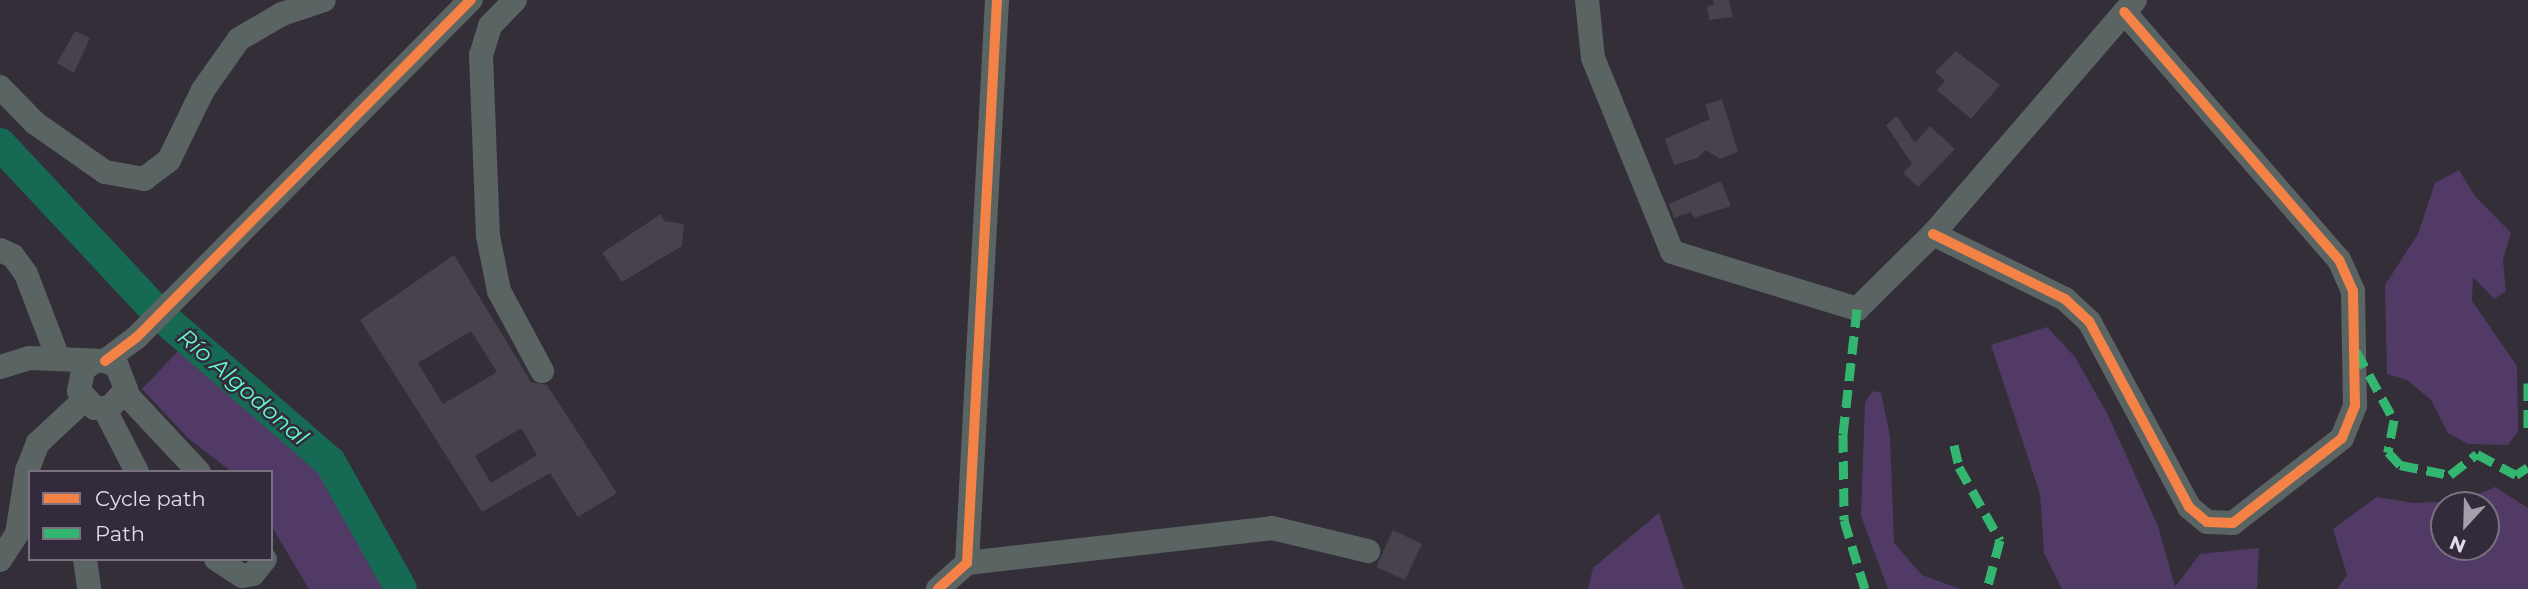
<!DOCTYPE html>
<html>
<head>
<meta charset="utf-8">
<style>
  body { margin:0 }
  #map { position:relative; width:2528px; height:589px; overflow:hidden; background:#332e38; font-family:Montserrat,sans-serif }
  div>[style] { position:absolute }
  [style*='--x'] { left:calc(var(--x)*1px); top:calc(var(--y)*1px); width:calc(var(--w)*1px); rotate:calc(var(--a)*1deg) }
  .green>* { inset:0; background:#523a67 }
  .river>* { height:32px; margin:-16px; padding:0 16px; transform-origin:16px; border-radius:16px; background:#166a53 }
  .building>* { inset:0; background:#47424b }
  .minor>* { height:24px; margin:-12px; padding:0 12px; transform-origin:12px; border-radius:12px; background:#5a6462 }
  .quiet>* { height:9px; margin-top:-4.5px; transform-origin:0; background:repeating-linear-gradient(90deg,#33b770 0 18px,transparent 0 27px) }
  .cycleway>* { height:10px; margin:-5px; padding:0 5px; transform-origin:5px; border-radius:5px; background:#f48246 }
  span { translate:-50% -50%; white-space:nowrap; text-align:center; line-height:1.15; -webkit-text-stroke:5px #332a3c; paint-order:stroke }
  .water-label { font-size:23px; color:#63f9c9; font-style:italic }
  .legend { position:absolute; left:28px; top:470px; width:245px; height:91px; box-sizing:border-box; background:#332a3c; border:2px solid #797180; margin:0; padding:9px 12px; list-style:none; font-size:21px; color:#e1dbe7 }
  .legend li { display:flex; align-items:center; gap:14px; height:35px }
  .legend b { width:35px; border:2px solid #797180 }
  .north { position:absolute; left:2430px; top:491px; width:70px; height:70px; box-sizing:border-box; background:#332a3c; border:2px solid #797180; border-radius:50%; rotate:202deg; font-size:19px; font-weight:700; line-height:28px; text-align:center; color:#e1dbe7 }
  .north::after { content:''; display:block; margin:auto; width:24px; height:32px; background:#a49eaa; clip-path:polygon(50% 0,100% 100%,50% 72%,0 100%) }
</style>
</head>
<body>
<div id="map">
  <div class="green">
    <i style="clip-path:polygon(2459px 170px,2475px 196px,2511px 233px,2503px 260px,2506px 291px,2494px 299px,2473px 277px,2472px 301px,2517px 366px,2518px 431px,2508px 445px,2468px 444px,2448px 433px,2431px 400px,2407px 380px,2387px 374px,2385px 285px,2418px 234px,2435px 183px)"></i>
    <i style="clip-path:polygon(2047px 327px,2075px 357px,2108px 415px,2158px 526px,2175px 587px,2200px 554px,2259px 548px,2257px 589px,2062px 589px,2044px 553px,2040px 494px,1991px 345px)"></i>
    <i style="clip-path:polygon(185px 344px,327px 464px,397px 589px,309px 589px,271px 525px,271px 472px,232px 472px,189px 439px,142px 389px)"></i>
    <i style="clip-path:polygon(1873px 391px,1881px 393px,1890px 436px,1894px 543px,1922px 575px,1960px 589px,1888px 589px,1861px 516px,1865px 402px)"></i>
    <i style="clip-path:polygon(evenodd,2495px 487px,2528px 508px,2528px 589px,2337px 589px,2347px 575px,2333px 529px,2377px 497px,2413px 503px,2463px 501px,2495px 487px,2444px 505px,2486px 505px,2486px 547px,2444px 547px,2444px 505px)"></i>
    <i style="clip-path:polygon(1659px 513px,1684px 589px,1588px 589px,1593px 568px)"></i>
  </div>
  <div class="river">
    <i style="--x:0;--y:144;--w:233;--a:46.9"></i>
    <i style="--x:159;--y:314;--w:226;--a:40.9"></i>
    <i style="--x:330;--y:462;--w:145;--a:60.8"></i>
  </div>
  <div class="building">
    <i style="clip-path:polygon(1713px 0,1729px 0,1733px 17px,1709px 20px,1707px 6px,1714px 5px)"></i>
    <i style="clip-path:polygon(75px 31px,90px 38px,74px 73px,57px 63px)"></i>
    <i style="clip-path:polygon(1956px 51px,2000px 85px,1971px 119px,1937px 90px,1945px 81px,1935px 72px)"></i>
    <i style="clip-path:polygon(1722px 99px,1738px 152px,1720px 159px,1705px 150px,1698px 158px,1674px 165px,1665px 139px,1710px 119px,1705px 105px)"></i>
    <i style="clip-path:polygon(1897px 116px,1915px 143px,1930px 126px,1955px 149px,1918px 187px,1903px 173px,1912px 164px,1886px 125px)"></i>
    <i style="clip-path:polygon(1721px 181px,1731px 206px,1694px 218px,1691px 212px,1674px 218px,1669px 204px)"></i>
    <i style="clip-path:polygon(661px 214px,664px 221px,684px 224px,682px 246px,622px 282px,602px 253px)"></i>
    <i style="clip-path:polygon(evenodd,454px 255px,531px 382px,547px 385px,617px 493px,578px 517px,550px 473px,482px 512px,360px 320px,454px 255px,471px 331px,497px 372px,443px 404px,418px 363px,471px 331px,454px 255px,521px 428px,537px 455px,491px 483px,475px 456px,521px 428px)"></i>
    <i style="clip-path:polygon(1393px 530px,1422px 544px,1405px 580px,1376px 567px)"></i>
  </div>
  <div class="minor">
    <i style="--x:515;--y:0;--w:36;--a:134"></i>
    <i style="--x:490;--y:26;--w:30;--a:107"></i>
    <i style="--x:481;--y:55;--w:181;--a:87.8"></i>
    <i style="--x:488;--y:236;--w:56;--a:78.7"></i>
    <i style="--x:499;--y:291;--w:91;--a:61.7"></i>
    <i style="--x:1587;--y:0;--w:58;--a:84.1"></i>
    <i style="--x:1593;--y:58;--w:209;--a:67.8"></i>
    <i style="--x:1672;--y:252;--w:194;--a:17.1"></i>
    <i style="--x:1857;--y:309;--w:107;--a:-44.6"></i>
    <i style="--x:1933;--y:234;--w:309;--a:-49.2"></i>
    <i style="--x:0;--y:87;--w:50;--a:45.8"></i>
    <i style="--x:35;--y:123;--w:85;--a:35"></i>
    <i style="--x:105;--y:172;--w:40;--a:10"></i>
    <i style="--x:144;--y:179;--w:31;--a:-37"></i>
    <i style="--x:169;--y:160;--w:78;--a:-64.1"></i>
    <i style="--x:203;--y:90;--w:62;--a:-54.8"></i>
    <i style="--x:239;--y:39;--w:50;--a:-30.2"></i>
    <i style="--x:282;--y:14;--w:44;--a:-18.4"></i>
    <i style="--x:1933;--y:234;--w:147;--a:26.2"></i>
    <i style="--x:2065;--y:299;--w:33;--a:43"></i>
    <i style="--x:2089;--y:321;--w:211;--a:61.7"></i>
    <i style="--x:2189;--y:507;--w:23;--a:40"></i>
    <i style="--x:2207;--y:522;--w:26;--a:2"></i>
    <i style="--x:2233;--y:523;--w:138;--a:-37.9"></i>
    <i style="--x:2342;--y:438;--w:35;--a:-68"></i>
    <i style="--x:2355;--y:406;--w:58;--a:-91"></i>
    <i style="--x:2354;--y:348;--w:57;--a:-91"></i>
    <i style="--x:2353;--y:291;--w:34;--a:-114"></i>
    <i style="--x:2339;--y:260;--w:328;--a:-130.9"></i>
    <i style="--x:0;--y:250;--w:14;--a:25"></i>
    <i style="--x:13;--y:256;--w:22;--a:54"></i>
    <i style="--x:26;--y:274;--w:90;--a:69.1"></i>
    <i style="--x:105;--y:361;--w:39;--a:-37"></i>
    <i style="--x:136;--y:338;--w:476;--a:-45.3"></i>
    <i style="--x:0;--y:367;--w:30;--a:-17"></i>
    <i style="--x:29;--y:358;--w:76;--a:2.3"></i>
    <i style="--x:105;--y:361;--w:13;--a:23"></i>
    <i style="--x:117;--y:366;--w:26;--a:69"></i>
    <i style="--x:126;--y:390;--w:25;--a:133"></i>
    <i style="--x:109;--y:408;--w:14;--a:180"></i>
    <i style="--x:95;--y:408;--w:23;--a:-133"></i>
    <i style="--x:79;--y:391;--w:21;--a:-79"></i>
    <i style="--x:83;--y:370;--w:11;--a:-38"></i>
    <i style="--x:125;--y:393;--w:108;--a:46.9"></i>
    <i style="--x:104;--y:408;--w:72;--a:62.7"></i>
    <i style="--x:85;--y:559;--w:30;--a:82"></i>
    <i style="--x:216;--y:559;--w:31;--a:33"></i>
    <i style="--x:242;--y:576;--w:11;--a:-10"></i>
    <i style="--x:253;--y:574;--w:19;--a:-51"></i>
    <i style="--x:0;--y:560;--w:31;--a:-57"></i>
    <i style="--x:17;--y:534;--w:64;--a:-81"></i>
    <i style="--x:27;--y:471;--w:30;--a:-69"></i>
    <i style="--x:38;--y:443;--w:63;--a:-43.1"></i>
    <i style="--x:967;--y:563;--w:307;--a:-6.5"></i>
    <i style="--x:1272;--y:528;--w:99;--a:13.5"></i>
    <i style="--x:938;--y:589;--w:39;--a:-42"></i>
    <i style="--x:967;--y:563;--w:564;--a:-86.95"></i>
  </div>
  <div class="quiet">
    <i style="--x:1857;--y:309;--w:126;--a:96.4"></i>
    <i style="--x:1843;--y:434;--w:86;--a:89.3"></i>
    <i style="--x:1844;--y:520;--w:72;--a:73.1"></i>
    <i style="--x:2356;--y:351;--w:79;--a:61.2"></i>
    <i style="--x:2394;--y:420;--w:33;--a:101"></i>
    <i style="--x:2388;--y:452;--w:18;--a:47"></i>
    <i style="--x:2400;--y:465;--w:51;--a:11.3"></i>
    <i style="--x:2450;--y:475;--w:34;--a:-38"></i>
    <i style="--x:2477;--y:454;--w:44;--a:28.3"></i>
    <i style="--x:2516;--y:475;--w:14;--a:-34"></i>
    <i style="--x:2528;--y:383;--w:52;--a:90"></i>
    <i style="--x:1954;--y:445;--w:23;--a:77"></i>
    <i style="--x:1959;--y:467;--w:84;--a:60.7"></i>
    <i style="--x:2000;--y:540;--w:51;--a:104.9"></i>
  </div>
  <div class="cycleway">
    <i style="--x:1933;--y:234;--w:147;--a:26.2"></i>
    <i style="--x:2065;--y:299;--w:33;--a:43"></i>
    <i style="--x:2089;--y:321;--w:211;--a:61.7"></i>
    <i style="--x:2189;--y:507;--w:23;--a:40"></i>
    <i style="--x:2207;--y:522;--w:26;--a:2"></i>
    <i style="--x:2233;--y:523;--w:138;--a:-37.9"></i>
    <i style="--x:2342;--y:438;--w:35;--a:-68"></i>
    <i style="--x:2355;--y:406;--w:58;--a:-91"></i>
    <i style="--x:2354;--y:348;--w:57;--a:-91"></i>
    <i style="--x:2353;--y:291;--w:34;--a:-114"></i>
    <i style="--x:2339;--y:260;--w:328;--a:-130.9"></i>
    <i style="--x:105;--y:361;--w:39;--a:-37"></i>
    <i style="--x:136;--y:338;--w:476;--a:-45.3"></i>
    <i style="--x:938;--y:589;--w:39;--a:-42"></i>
    <i style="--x:967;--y:563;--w:564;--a:-86.95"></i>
  </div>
  <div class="water-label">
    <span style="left:243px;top:387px;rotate:41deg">Río Algodonal</span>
  </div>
  <ul class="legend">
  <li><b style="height:9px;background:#f48246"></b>Cycle path</li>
  <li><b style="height:9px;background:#33b770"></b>Path</li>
  </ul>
  <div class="north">N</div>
</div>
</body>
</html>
